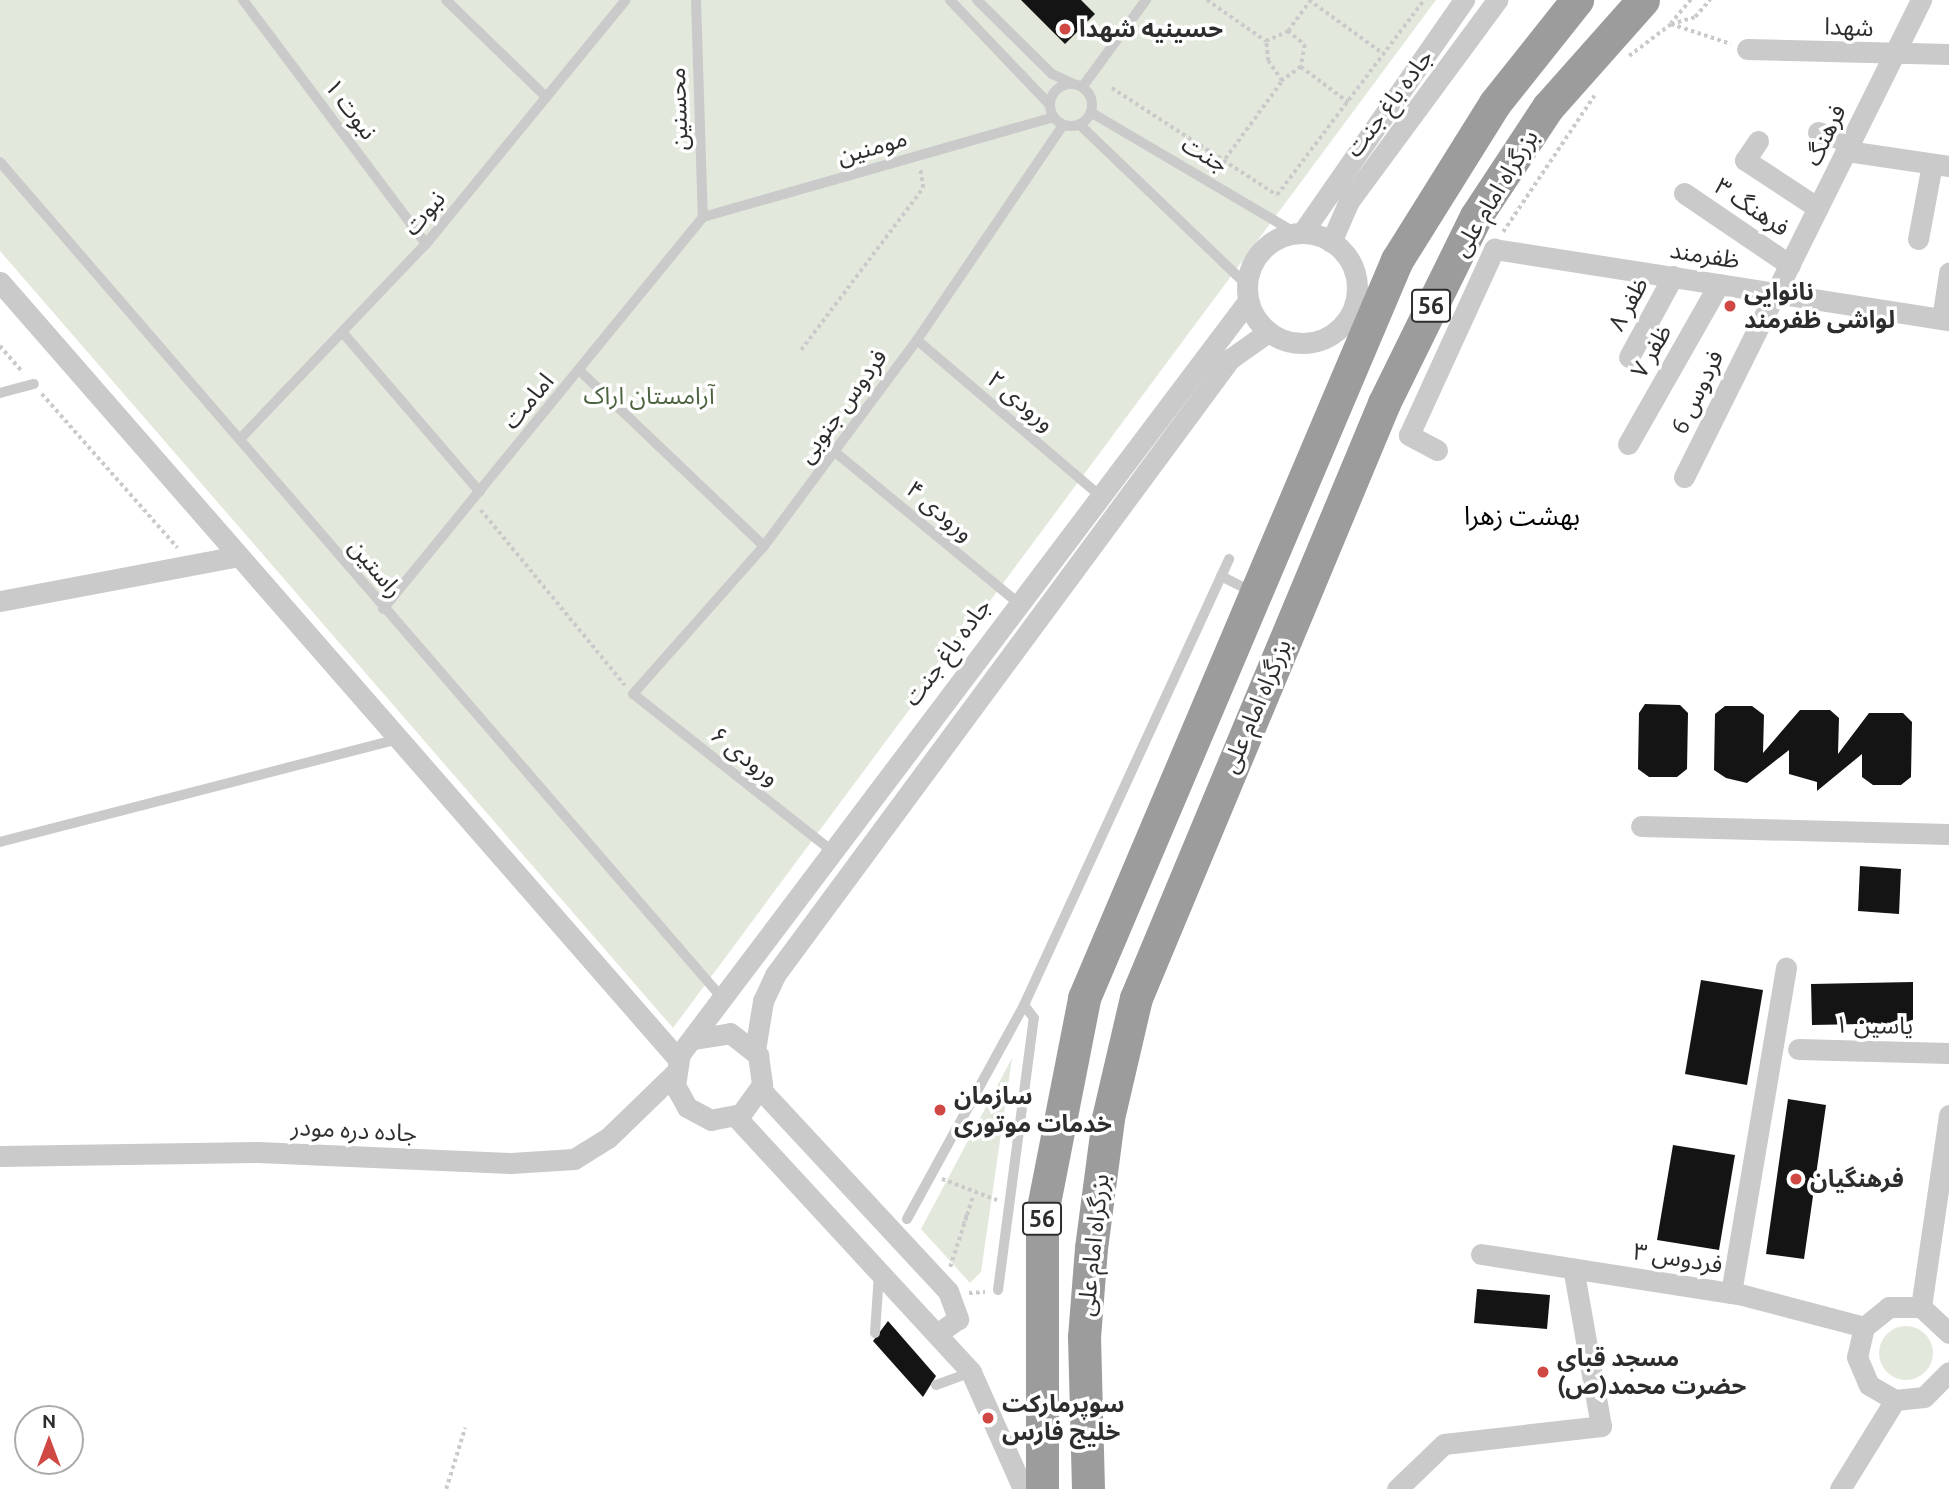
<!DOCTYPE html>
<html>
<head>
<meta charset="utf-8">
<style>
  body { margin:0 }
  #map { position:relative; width:1949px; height:1489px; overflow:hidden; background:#fff; font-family:Ubuntu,"Noto Sans Arabic",sans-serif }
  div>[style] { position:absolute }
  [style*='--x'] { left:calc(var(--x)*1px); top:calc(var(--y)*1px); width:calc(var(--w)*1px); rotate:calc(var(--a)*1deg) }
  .green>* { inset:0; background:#e2e9dc }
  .round { border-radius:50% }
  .building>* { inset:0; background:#141414 }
  .path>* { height:3.5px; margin-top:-1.75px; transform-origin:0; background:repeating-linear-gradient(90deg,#cacaca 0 3.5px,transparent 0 7px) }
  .service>* { height:10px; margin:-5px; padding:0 5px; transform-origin:5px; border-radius:5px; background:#cacaca }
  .service>.ring { margin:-5px; padding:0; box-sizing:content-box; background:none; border:10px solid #cacaca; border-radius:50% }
  .minor>* { height:21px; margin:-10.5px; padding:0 10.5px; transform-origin:10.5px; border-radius:10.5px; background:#cacaca }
  .minor>.ring { margin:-10.5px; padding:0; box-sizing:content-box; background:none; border:21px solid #cacaca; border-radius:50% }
  .trunk>* { height:33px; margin:-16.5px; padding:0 16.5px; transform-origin:16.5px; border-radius:16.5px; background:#9c9c9c }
  .dots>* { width:19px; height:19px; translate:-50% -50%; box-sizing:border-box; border:4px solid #fff; border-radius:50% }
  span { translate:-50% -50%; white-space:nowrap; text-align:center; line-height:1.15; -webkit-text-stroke:7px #fff; paint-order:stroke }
  .shield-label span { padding:2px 5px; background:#fff; border:2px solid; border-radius:5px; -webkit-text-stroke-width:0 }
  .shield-label { font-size:23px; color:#2d2d2d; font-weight:700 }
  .street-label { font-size:24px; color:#2d2d2d }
  .poi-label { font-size:24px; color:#2d2d2d; font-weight:700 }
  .left { translate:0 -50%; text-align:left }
  .park-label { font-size:24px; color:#4d6440 }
  .neighbourhood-label { font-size:26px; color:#000 }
  .north { position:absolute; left:14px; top:1405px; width:70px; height:70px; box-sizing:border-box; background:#fff; border:2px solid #ababab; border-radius:50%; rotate:0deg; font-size:19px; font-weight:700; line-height:28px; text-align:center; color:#2d2d2d }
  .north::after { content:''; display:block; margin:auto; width:24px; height:32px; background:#d04843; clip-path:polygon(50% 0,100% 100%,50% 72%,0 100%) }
</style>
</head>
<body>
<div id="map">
  <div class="green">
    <i style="clip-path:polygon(0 0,1436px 0,673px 1028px,0 251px)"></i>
    <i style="clip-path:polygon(1012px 1058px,981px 1272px,970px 1283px,921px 1229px)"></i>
    <i class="round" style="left:1879px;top:1326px;width:54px;height:54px"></i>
  </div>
  <div class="building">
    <i style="clip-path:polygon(1021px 0,1081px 0,1095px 14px,1065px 44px)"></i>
    <i style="clip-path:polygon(1645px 704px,1680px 705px,1688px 713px,1687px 769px,1677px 777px,1649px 777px,1638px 769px,1639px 713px)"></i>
    <i style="clip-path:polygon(1725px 706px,1752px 706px,1764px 715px,1763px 753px,1800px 710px,1830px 710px,1839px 718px,1838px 754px,1869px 713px,1903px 713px,1912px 722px,1911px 777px,1901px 785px,1873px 785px,1862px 777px,1862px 754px,1817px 791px,1817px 782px,1789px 774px,1789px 750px,1747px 783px,1726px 778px,1714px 770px,1715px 714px)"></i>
    <i style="clip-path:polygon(1860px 866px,1901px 869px,1899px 914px,1858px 911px)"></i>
    <i style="clip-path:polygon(1701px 980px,1763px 990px,1747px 1085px,1685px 1074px)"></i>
    <i style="clip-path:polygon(1913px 982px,1913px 1023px,1812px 1025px,1811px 984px)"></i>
    <i style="clip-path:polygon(1788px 1099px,1826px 1105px,1804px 1259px,1766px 1254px)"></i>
    <i style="clip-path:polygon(1673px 1145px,1735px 1155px,1719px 1250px,1657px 1240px)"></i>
    <i style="clip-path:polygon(1477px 1289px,1550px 1295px,1547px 1329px,1474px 1323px)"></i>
    <i style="clip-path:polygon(888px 1321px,936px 1376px,923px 1397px,873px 1341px)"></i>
  </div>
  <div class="path">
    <i style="--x:1207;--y:0;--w:72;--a:34.8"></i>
    <i style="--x:1309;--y:0;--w:92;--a:35.8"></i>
    <i style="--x:1691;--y:0;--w:31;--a:130"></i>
    <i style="--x:1671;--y:24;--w:63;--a:18.4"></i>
    <i style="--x:1288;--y:31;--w:22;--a:39"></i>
    <i style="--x:1305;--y:45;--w:22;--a:100"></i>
    <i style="--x:1301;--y:67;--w:24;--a:144"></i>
    <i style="--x:1282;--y:81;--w:24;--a:-125"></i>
    <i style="--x:1268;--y:61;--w:20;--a:-96"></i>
    <i style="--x:1266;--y:41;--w:24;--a:-24"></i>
    <i style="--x:1288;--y:31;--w:36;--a:-54"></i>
    <i style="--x:1629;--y:56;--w:53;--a:-37.3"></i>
    <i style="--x:1671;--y:24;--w:25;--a:-16"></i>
    <i style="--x:1695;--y:17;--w:23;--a:-49"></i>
    <i style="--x:1301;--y:67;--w:59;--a:36.7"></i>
    <i style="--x:1112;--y:88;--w:197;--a:33"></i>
    <i style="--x:1277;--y:195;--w:244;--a:-53"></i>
    <i style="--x:1217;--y:170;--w:110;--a:-53.9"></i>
    <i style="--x:1503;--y:232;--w:164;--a:-56.2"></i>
    <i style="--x:0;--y:346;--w:35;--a:49"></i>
    <i style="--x:801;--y:350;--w:203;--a:-53"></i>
    <i style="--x:923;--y:188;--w:20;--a:-99"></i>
    <i style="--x:42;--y:394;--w:205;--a:48.6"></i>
    <i style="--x:481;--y:510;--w:227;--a:50.6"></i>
    <i style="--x:942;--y:1179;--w:59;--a:20.9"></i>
    <i style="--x:967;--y:1215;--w:21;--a:-73"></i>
    <i style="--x:950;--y:1267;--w:55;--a:-71.9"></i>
    <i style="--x:967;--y:1215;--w:9;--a:108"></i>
    <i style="--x:969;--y:1293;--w:16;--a:-4"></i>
    <i style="--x:446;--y:1489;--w:64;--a:-72.7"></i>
  </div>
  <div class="service">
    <i style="--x:243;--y:0;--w:305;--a:53.1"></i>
    <i style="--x:446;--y:0;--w:139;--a:44.1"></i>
    <i style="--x:696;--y:0;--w:217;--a:88.2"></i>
    <i style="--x:950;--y:0;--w:145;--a:46.4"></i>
    <i style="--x:977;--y:0;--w:105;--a:44.6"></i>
    <i style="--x:1052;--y:74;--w:21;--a:25"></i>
    <i class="ring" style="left:1050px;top:84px;width:32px;height:32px"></i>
    <i style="--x:1083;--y:86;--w:107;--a:-53.8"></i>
    <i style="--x:1092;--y:113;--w:237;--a:30.5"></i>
    <i style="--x:1080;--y:125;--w:231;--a:43.8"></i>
    <i style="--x:0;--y:162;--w:1106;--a:49.18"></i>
    <i style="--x:703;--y:217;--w:364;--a:-15.9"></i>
    <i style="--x:344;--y:334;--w:208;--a:49.3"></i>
    <i style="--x:917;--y:340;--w:238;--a:40.4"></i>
    <i style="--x:580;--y:371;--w:254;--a:43.6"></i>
    <i style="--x:0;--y:393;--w:35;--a:-15"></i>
    <i style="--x:240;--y:439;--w:269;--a:-46.4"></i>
    <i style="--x:426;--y:244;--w:315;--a:-50.7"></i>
    <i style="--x:835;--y:452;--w:236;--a:39.5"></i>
    <i style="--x:1221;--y:576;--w:35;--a:27"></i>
    <i style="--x:383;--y:609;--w:506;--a:-50.77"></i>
    <i style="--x:0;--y:842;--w:410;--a:-14.5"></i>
    <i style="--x:832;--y:851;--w:253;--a:-141.7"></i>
    <i style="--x:633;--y:694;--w:198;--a:-48.5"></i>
    <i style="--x:764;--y:546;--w:257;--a:-53.4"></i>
    <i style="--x:917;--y:340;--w:260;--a:-55.8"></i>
    <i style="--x:907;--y:1219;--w:244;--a:-61.3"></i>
    <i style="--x:1024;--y:1005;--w:491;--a:-65.3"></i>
    <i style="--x:998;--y:1290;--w:274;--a:-82.5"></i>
    <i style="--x:1034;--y:1018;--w:16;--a:-128"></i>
    <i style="--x:875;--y:1333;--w:58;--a:-86.1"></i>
    <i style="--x:936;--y:1385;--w:37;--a:-20"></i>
  </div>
  <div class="minor">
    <i style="--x:1747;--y:49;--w:202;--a:1.4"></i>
    <i style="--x:1818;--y:132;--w:34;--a:17"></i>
    <i style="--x:1758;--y:141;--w:23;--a:124"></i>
    <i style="--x:1745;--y:160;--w:87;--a:33.3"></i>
    <i style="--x:1847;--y:151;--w:103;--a:8.4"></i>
    <i style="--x:1684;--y:193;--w:128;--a:34.2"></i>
    <i class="ring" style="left:1247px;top:233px;width:89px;height:89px"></i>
    <i style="--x:1302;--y:233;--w:284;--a:-55.2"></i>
    <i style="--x:1918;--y:239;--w:76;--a:-79.4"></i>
    <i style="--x:1331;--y:242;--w:45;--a:-66.3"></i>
    <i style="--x:1349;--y:201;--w:250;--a:-53.6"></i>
    <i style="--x:0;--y:282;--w:1031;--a:48.89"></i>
    <i style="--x:1942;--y:319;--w:47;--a:-81.3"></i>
    <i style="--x:1629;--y:357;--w:92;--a:-61.5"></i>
    <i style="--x:1628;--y:444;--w:184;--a:-60.4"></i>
    <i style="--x:1437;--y:450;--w:32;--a:-152"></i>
    <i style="--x:1409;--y:435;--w:205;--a:-65.4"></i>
    <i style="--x:1494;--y:249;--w:461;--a:8.9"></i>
    <i style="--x:1684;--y:477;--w:533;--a:-63.58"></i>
    <i style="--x:0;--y:601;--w:242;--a:-10.7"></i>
    <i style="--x:1641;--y:826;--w:308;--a:1.5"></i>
    <i style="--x:694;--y:1039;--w:36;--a:-9"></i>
    <i style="--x:730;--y:1033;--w:36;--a:38"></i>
    <i style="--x:758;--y:1055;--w:30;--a:82"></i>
    <i style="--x:762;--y:1085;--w:36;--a:126"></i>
    <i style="--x:741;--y:1114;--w:31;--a:169"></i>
    <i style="--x:711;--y:1120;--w:27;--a:-152"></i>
    <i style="--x:687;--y:1107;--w:25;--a:-119"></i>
    <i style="--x:675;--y:1085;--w:31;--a:-81"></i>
    <i style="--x:680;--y:1054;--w:943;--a:-52.97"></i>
    <i style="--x:1798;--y:1049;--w:151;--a:1.5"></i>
    <i style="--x:755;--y:1050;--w:50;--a:-80.7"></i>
    <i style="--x:763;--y:1001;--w:29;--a:-65"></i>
    <i style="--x:775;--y:975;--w:766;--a:-53.55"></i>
    <i style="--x:1230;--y:359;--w:47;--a:-35.4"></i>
    <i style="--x:761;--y:1090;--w:275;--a:47.1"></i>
    <i style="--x:948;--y:1291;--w:30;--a:70"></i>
    <i style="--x:958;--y:1319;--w:24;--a:145"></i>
    <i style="--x:736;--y:1117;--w:347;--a:47.3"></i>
    <i style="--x:971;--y:1372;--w:128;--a:66"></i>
    <i style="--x:0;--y:1156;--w:258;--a:-0.9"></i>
    <i style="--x:258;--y:1152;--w:253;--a:2.5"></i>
    <i style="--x:511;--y:1163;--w:63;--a:-3.6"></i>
    <i style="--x:574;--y:1159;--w:40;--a:-32"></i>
    <i style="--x:608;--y:1138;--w:92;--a:-44.1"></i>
    <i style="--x:1481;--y:1254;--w:265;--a:8.9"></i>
    <i style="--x:1743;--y:1295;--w:125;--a:14.8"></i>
    <i style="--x:1731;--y:1293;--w:330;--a:-80.4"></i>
    <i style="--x:1921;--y:1307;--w:194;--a:-81.7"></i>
    <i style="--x:1949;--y:1333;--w:38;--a:-137"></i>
    <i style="--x:1921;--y:1307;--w:32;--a:180"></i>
    <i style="--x:1889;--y:1307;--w:32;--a:141"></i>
    <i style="--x:1864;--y:1327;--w:31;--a:103"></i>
    <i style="--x:1857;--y:1357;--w:30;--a:67"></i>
    <i style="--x:1869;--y:1385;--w:30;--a:30"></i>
    <i style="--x:1895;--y:1400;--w:29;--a:-6"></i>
    <i style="--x:1924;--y:1397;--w:35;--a:-45"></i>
    <i style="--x:1397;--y:1489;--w:65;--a:-43.8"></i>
    <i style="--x:1444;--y:1444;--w:158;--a:-6.5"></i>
    <i style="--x:1601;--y:1426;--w:160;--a:-100"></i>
    <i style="--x:1840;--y:1489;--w:105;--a:-58.3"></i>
  </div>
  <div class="trunk">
    <i style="--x:1042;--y:1489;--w:276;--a:-90"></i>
    <i style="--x:1042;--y:1213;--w:219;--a:-78.9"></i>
    <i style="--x:1084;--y:998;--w:802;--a:-67.02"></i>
    <i style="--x:1397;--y:260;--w:185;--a:-58"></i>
    <i style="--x:1495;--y:103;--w:132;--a:-51.5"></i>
    <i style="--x:1088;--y:1489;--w:152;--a:-91.5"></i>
    <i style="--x:1084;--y:1337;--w:89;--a:-85.5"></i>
    <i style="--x:1091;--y:1248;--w:131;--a:-82.5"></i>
    <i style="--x:1108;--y:1118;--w:123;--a:-76.9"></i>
    <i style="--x:1136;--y:998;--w:645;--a:-67.37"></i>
    <i style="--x:1384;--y:403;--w:208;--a:-63.8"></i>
    <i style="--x:1476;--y:216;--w:131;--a:-56.6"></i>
    <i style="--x:1548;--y:107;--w:143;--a:-48.4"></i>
  </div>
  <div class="dots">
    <i style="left:1065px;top:29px;background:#d04843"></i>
    <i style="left:1730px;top:306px;background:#d04843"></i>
    <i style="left:940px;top:1110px;background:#d04843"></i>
    <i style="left:1796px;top:1179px;background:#d04843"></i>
    <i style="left:1543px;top:1372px;background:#d04843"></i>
    <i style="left:988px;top:1418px;background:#d04843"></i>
  </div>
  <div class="shield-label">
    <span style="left:1431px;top:306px">56</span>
    <span style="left:1042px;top:1219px">56</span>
  </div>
  <div class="street-label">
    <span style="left:1849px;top:27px;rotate:2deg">شهدا</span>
    <span style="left:1389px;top:103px;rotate:-53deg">جاده باغ جنت</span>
    <span style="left:351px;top:109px;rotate:53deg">نبوت ۱</span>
    <span style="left:678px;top:109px;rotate:-92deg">محسنین</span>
    <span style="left:1825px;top:135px;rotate:-64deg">فرهنگ</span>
    <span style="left:872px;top:147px;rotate:-16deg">مومنین</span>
    <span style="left:1205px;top:154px;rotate:30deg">جنت</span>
    <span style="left:1495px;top:193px;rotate:-59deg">بزرگراه امام علی</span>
    <span style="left:1752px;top:207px;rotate:34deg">فرهنگ ۳</span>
    <span style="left:424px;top:213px;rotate:-50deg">نبوت</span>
    <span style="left:1705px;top:255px;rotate:9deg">ظفرمند</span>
    <span style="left:1628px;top:304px;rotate:-61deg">ظفر ۸</span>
    <span style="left:1651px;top:351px;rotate:-60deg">ظفر ۷</span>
    <span style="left:1697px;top:392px;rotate:-64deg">فردوس 6</span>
    <span style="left:528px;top:401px;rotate:-50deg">امامت</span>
    <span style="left:1021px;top:401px;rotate:40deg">ورودی ۲</span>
    <span style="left:842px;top:406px;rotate:-54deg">فردوس جنوبی</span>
    <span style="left:940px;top:511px;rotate:40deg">ورودی ۴</span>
    <span style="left:376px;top:568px;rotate:50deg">راستین</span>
    <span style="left:947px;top:652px;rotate:-53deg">جاده باغ جنت</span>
    <span style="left:1256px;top:706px;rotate:-67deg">بزرگراه امام علی</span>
    <span style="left:745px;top:756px;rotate:38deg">ورودی ۶</span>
    <span style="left:1874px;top:1025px;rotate:1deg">یاسین ۱</span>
    <span style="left:354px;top:1130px;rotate:3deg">جاده دره مودر</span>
    <span style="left:1093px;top:1245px;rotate:-84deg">بزرگراه امام علی</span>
    <span style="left:1678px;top:1258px;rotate:9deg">فردوس ۳</span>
  </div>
  <div class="poi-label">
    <span class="left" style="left:1079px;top:29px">حسینیه شهدا</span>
    <span class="left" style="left:1744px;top:306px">نانوایی<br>لواشی ظفرمند</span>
    <span class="left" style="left:954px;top:1110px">سازمان<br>خدمات موتوری</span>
    <span class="left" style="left:1810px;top:1179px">فرهنگیان</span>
    <span class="left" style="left:1557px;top:1372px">مسجد قبای<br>حضرت محمد‌(ص)</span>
    <span class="left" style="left:1002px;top:1418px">سوپرمارکت<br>خلیج فارس</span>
  </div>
  <div class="park-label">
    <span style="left:649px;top:396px">آرامستان اراک</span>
  </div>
  <div class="neighbourhood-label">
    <span style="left:1522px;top:516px">بهشت زهرا</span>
  </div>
  <div class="north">N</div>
</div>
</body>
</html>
